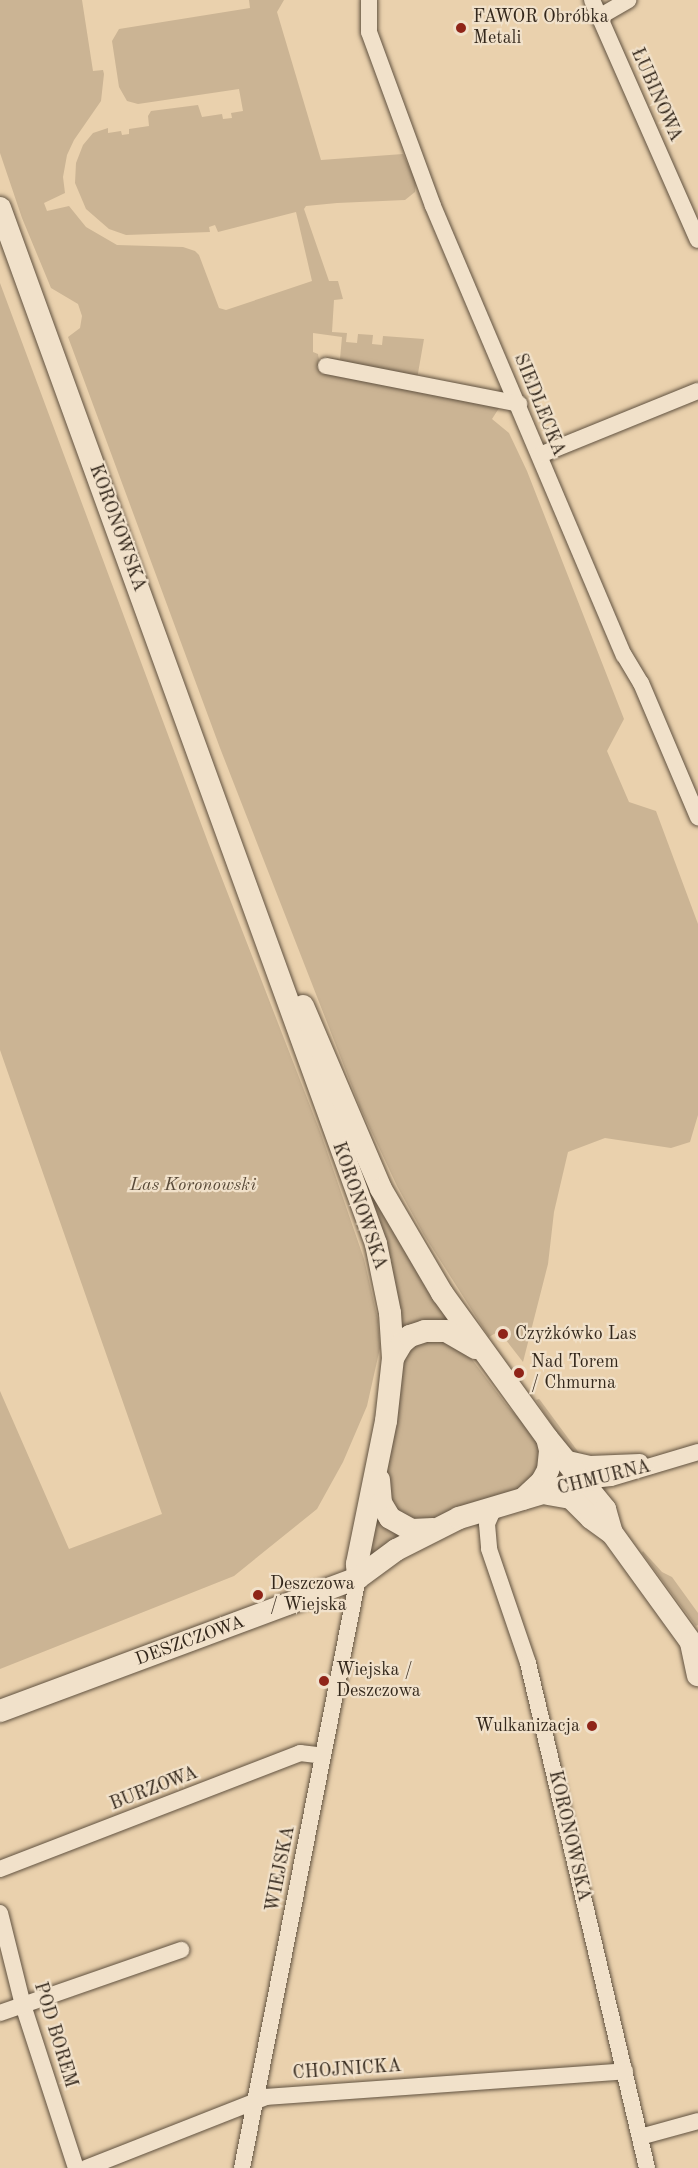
<!DOCTYPE html>
<html>
<head>
<meta charset="utf-8">
<style>
  body { margin:0 }
  #map { position:relative; width:698px; height:2168px; overflow:hidden; background:#ead1ad; font-family:"Old Standard TT",serif }
  div>[style] { position:absolute }
  [style*='--x'] { left:calc(var(--x)*1px); top:calc(var(--y)*1px); width:calc(var(--w)*1px); rotate:calc(var(--a)*1deg) }
  .green>* { inset:0; background:#cbb494 }
  .roads { filter:drop-shadow(0 0 2px #615240) drop-shadow(0 0 2px #615240) }
  .street>* { height:16px; margin:-8px; padding:0 8px; transform-origin:8px; border-radius:8px; background:#f1e1ca }
  .secondary>* { height:22px; margin:-11px; padding:0 11px; transform-origin:11px; border-radius:11px; background:#f1e1ca }
  .dots>* { width:16px; height:16px; translate:-50% -50%; box-sizing:border-box; border:3px solid #f1e1ca; border-radius:50% }
  span { translate:-50% -50%; white-space:nowrap; text-align:center; line-height:1.15; -webkit-text-stroke:4.5px #f1e1ca; paint-order:stroke }
  .poi-label { font-size:18px; color:#33271b }
  .left { translate:0 -50%; text-align:left }
  .right { translate:-100% -50%; text-align:right }
  .street-label { font-size:18px; color:#33271b }
  .park-label { font-size:18px; color:#594a39; font-style:italic }
</style>
</head>
<body>
<div id="map">
  <div class="green">
    <i style="clip-path:polygon(0 0,82px 0,93px 71px,103px 70px,104px 74px,101px 101px,74px 140px,67px 155px,63px 177px,65px 193px,44px 203px,47px 211px,69px 206px,86px 227px,117px 245px,183px 247px,195px 251px,199px 255px,219px 308px,226px 310px,312px 281px,296px 212px,218px 232px,215px 225px,209px 227px,210px 232px,126px 235px,109px 229px,86px 209px,75px 183px,76px 163px,83px 145px,93px 133px,108px 128px,108px 133px,121px 131px,122px 135px,129px 134px,129px 129px,149px 126px,148px 116px,151px 111px,198px 105px,202px 117px,222px 114px,223px 119px,232px 118px,231px 113px,243px 111px,239px 89px,138px 104px,127px 101px,119px 87px,112px 41px,119px 29px,250px 8px,249px 0,284px 0,277px 12px,321px 160px,403px 154px,416px 182px,415px 192px,405px 200px,337px 203px,306px 206px,304px 209px,329px 281px,338px 281px,343px 299px,334px 300px,332px 332px,347px 333px,346px 342px,357px 343px,358px 334px,373px 335px,372px 344px,382px 345px,383px 336px,424px 339px,417px 379px,325px 364px,323px 357px,340px 359px,342px 337px,313px 333px,313px 352px,318px 354px,320px 366px,501px 405px,492px 419px,509px 433px,527px 471px,624px 719px,607px 751px,629px 802px,656px 811px,698px 924px,698px 1115px,690px 1142px,671px 1148px,605px 1138px,568px 1152px,554px 1212px,548px 1264px,523px 1362px,499px 1331px,489px 1337px,424px 1235px,397px 1186px,360px 1107px,220px 748px,68px 337px,80px 328px,82px 316px,78px 304px,51px 288px,22px 218px,0 153px)"></i>
    <i style="clip-path:polygon(0 283px,209px 845px,321px 1134px,364px 1259px,378px 1320px,380px 1348px,367px 1406px,343px 1462px,317px 1509px,234px 1576px,0 1669px,0 1391px,69px 1549px,162px 1514px,0 1050px)"></i>
    <i style="clip-path:polygon(319px 1065px,455px 1324px,400px 1337px)"></i>
    <i style="clip-path:polygon(434px 1336px,464px 1349px,508px 1407px,534px 1433px,543px 1450px,533px 1484px,435px 1522px,408px 1523px,383px 1495px,398px 1368px,408px 1347px)"></i>
    <i style="clip-path:polygon(539px 1399px,540px 1400px,582px 1457px,566px 1447px,536px 1400px)"></i>
    <i style="clip-path:polygon(374px 1513px,402px 1534px,368px 1561px)"></i>
    <i style="clip-path:polygon(643px 1551px,662px 1572px,672px 1577px,698px 1613px,698px 1625px,696px 1626px,642px 1553px)"></i>
  </div>
  <div class="roads">
    <div class="street">
      <i style="--x:369;--y:0;--w:32;--a:90"></i>
      <i style="--x:369;--y:32;--w:185;--a:69.8"></i>
      <i style="--x:433;--y:206;--w:488;--a:67"></i>
      <i style="--x:624;--y:655;--w:33;--a:59"></i>
      <i style="--x:641;--y:683;--w:146;--a:67"></i>
      <i style="--x:592;--y:0;--w:262;--a:66.2"></i>
      <i style="--x:599;--y:17;--w:34;--a:-30"></i>
      <i style="--x:326;--y:366;--w:197;--a:11.1"></i>
      <i style="--x:540;--y:455;--w:170;--a:-22.1"></i>
      <i style="--x:564;--y:1458;--w:27;--a:13"></i>
      <i style="--x:590;--y:1464;--w:50;--a:-2.3"></i>
      <i style="--x:583;--y:1481;--w:28;--a:-6"></i>
      <i style="--x:611;--y:1478;--w:91;--a:-16.6"></i>
      <i style="--x:494;--y:1508;--w:17;--a:114"></i>
      <i style="--x:487;--y:1524;--w:25;--a:85"></i>
      <i style="--x:489;--y:1549;--w:120;--a:71.1"></i>
      <i style="--x:528;--y:1663;--w:519;--a:76.74"></i>
      <i style="--x:0;--y:1869;--w:322;--a:-21.1"></i>
      <i style="--x:300;--y:1753;--w:23;--a:7"></i>
      <i style="--x:0;--y:1913;--w:95;--a:76"></i>
      <i style="--x:23;--y:2005;--w:171;--a:72"></i>
      <i style="--x:0;--y:2013;--w:192;--a:-19.2"></i>
      <i style="--x:640;--y:2137;--w:60;--a:-15.4"></i>
      <i style="--x:86;--y:2168;--w:193;--a:-21.5"></i>
      <i style="--x:266;--y:2097;--w:360;--a:-4.1"></i>
      <i style="--x:242;--y:2168;--w:601;--a:-78.88"></i>
    </div>
    <div class="secondary">
      <i style="--x:0;--y:208;--w:1102;--a:70.05"></i>
      <i style="--x:376;--y:1244;--w:70;--a:78.5"></i>
      <i style="--x:390;--y:1313;--w:45;--a:86.2"></i>
      <i style="--x:393;--y:1358;--w:63;--a:96.3"></i>
      <i style="--x:386;--y:1421;--w:146;--a:101.5"></i>
      <i style="--x:357;--y:1564;--w:14;--a:86"></i>
      <i style="--x:303;--y:1006;--w:199;--a:66.9"></i>
      <i style="--x:381;--y:1189;--w:121;--a:59.6"></i>
      <i style="--x:442;--y:1293;--w:179;--a:54.1"></i>
      <i style="--x:547;--y:1438;--w:92;--a:50.8"></i>
      <i style="--x:605;--y:1509;--w:25;--a:74"></i>
      <i style="--x:612;--y:1533;--w:147;--a:54.1"></i>
      <i style="--x:393;--y:1358;--w:17;--a:-59"></i>
      <i style="--x:402;--y:1343;--w:11;--a:-41"></i>
      <i style="--x:410;--y:1336;--w:16;--a:-18"></i>
      <i style="--x:425;--y:1331;--w:21;--a:0"></i>
      <i style="--x:446;--y:1331;--w:34;--a:30"></i>
      <i style="--x:379;--y:1480;--w:23;--a:85"></i>
      <i style="--x:381;--y:1503;--w:17;--a:59"></i>
      <i style="--x:390;--y:1518;--w:25;--a:29"></i>
      <i style="--x:412;--y:1530;--w:21;--a:-3"></i>
      <i style="--x:548;--y:1494;--w:23;--a:10"></i>
      <i style="--x:571;--y:1498;--w:28;--a:45"></i>
      <i style="--x:591;--y:1518;--w:26;--a:36"></i>
      <i style="--x:523;--y:1499;--w:26;--a:-43"></i>
      <i style="--x:542;--y:1481;--w:13;--a:-61"></i>
      <i style="--x:548;--y:1470;--w:20;--a:-84"></i>
      <i style="--x:550;--y:1450;--w:12;--a:-104"></i>
      <i style="--x:691;--y:1643;--w:33;--a:78"></i>
      <i style="--x:0;--y:1711;--w:382;--a:-20.4"></i>
      <i style="--x:358;--y:1578;--w:47;--a:-36.4"></i>
      <i style="--x:396;--y:1550;--w:71;--a:-26.9"></i>
      <i style="--x:459;--y:1518;--w:129;--a:-16.6"></i>
    </div>
  </div>
  <div class="dots">
    <i style="left:461px;top:28px;background:#8f2418"></i>
    <i style="left:503px;top:1334px;background:#8f2418"></i>
    <i style="left:519px;top:1373px;background:#8f2418"></i>
    <i style="left:258px;top:1595px;background:#8f2418"></i>
    <i style="left:324px;top:1681px;background:#8f2418"></i>
    <i style="left:592px;top:1726px;background:#8f2418"></i>
  </div>
  <div class="poi-label">
    <span class="left" style="left:473px;top:28px">FAWOR Obróbka<br>Metali</span>
    <span class="left" style="left:515px;top:1334px">Czyżkówko Las</span>
    <span class="left" style="left:531px;top:1373px">Nad Torem<br>/ Chmurna</span>
    <span class="left" style="left:270px;top:1595px">Deszczowa<br>/ Wiejska</span>
    <span class="left" style="left:336px;top:1681px">Wiejska /<br>Deszczowa</span>
    <span class="right" style="left:580px;top:1726px">Wulkanizacja</span>
  </div>
  <div class="street-label">
    <span style="left:656px;top:95px;rotate:66deg">ŁUBINOWA</span>
    <span style="left:539px;top:405px;rotate:68deg">SIEDLECKA</span>
    <span style="left:117px;top:528px;rotate:70deg">KORONOWSKA</span>
    <span style="left:359px;top:1206px;rotate:71deg">KORONOWSKA</span>
    <span style="left:604px;top:1478px;rotate:-14deg">CHMURNA</span>
    <span style="left:190px;top:1641px;rotate:-20deg">DESZCZOWA</span>
    <span style="left:154px;top:1789px;rotate:-21deg">BURZOWA</span>
    <span style="left:569px;top:1836px;rotate:77deg">KORONOWSKA</span>
    <span style="left:281px;top:1869px;rotate:-79deg">WIEJSKA</span>
    <span style="left:55px;top:2035px;rotate:73deg">POD BOREM</span>
    <span style="left:347px;top:2070px;rotate:-4deg">CHOJNICKA</span>
  </div>
  <div class="park-label">
    <span style="left:193px;top:1185px">Las Koronowski</span>
  </div>
</div>
</body>
</html>
